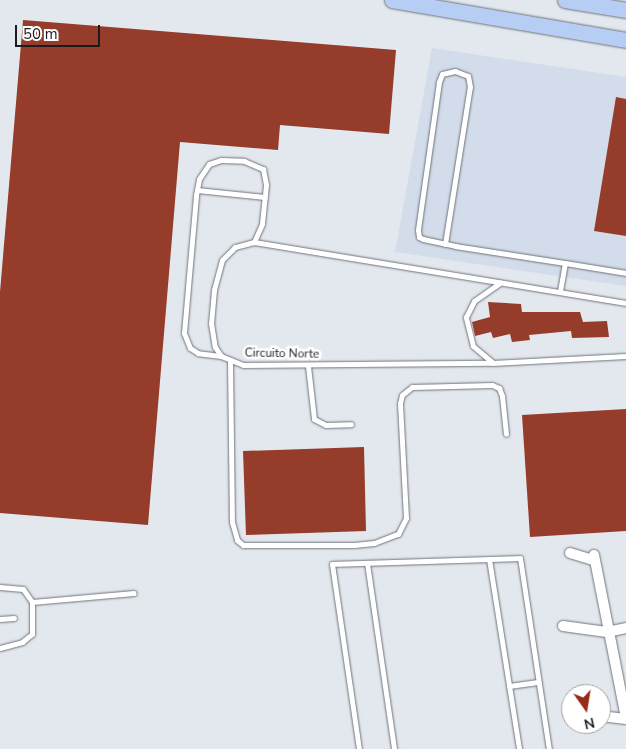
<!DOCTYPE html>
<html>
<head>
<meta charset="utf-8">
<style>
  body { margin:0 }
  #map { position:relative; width:626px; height:749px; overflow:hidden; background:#e3e8ef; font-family:"Nunito Sans",sans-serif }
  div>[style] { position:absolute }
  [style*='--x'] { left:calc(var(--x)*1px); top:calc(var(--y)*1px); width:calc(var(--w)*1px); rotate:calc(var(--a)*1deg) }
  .built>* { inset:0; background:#d3dcea }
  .building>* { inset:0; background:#953c2b }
  .roads { filter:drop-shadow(0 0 1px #6f737a) drop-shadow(0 0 1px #6f737a) }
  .service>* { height:5px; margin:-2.5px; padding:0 2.5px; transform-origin:2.5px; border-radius:2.5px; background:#fff }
  .minor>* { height:10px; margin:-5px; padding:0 5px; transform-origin:5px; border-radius:5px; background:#fff }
  .primary>* { height:15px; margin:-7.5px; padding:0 7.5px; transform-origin:7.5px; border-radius:7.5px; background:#b7cef4 }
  span { translate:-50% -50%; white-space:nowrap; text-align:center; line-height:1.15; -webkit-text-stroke:5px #fff; paint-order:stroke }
  .street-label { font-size:12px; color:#1a1c1f }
  .north { position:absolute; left:561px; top:684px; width:50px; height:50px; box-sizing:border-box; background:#fff; border:1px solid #a3a4a5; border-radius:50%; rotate:167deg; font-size:14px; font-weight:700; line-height:20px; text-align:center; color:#1a1c1f }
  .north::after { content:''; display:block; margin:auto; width:18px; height:22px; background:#952b18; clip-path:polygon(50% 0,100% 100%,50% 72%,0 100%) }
  .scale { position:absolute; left:15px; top:25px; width:85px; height:22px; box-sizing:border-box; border:2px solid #1a1c1f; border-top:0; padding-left:6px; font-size:15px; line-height:18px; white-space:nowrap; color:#1a1c1f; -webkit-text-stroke:4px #fff; paint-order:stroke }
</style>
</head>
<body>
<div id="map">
  <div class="built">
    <i style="clip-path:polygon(432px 48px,626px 77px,626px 286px,395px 252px)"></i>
  </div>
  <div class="building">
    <i style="clip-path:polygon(23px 20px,396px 50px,389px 134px,280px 125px,278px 150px,180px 142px,148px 525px,0 513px,0 292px)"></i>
    <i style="clip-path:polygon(616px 97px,626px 99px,626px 236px,594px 231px)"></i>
    <i style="clip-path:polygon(488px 302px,521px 304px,522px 312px,580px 312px,583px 322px,607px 321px,609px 337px,572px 338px,571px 331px,529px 335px,530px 340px,512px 342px,510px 334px,493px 338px,491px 332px,475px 336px,472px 322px,490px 317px)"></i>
    <i style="clip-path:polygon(626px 409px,626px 531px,530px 537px,522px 415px)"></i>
    <i style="clip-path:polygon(364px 447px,366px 531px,246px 535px,243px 451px)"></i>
  </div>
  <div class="roads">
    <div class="service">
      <i style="--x:197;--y:190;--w:68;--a:5.9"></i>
      <i style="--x:445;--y:244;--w:159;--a:-81"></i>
      <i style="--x:470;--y:87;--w:11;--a:-100"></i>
      <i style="--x:468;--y:76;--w:14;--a:-159"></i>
      <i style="--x:455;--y:71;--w:13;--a:167"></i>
      <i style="--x:442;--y:74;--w:9;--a:111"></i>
      <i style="--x:439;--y:82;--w:149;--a:98.1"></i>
      <i style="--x:418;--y:230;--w:7;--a:82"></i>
      <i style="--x:419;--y:237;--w:4;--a:27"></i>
      <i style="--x:423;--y:239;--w:33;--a:12"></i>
      <i style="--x:455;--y:246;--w:111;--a:8.8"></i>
      <i style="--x:560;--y:291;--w:28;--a:-80"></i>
      <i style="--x:565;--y:263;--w:62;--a:9.3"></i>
      <i style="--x:626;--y:303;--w:377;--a:-170.7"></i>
      <i style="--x:254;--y:242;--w:20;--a:165"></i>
      <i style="--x:235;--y:247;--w:18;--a:135"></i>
      <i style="--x:222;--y:260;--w:31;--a:105"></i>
      <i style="--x:214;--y:290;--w:33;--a:95"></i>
      <i style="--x:211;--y:323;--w:24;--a:81"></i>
      <i style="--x:215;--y:347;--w:11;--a:56"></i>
      <i style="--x:221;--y:356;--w:24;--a:22"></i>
      <i style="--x:243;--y:365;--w:249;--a:-0.5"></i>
      <i style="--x:492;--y:363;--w:134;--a:-3"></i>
      <i style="--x:221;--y:356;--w:23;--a:-173"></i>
      <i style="--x:198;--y:353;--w:9;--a:-148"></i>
      <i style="--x:190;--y:348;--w:16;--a:-112"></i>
      <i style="--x:184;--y:333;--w:139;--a:-85"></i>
      <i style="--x:196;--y:195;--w:16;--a:-79"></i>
      <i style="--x:199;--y:179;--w:18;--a:-56"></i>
      <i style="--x:209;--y:164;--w:13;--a:-18"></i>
      <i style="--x:221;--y:160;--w:23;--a:2"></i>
      <i style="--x:244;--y:161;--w:21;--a:23"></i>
      <i style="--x:263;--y:169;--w:16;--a:79"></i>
      <i style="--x:266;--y:185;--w:39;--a:96"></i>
      <i style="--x:262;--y:224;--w:20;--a:114"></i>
      <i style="--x:230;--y:361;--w:161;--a:89.3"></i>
      <i style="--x:232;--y:522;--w:19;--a:74"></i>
      <i style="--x:237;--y:540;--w:8;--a:40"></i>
      <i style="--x:243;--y:545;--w:111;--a:0"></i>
      <i style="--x:354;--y:545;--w:20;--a:-6"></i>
      <i style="--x:374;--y:543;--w:26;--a:-21"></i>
      <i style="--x:398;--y:534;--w:18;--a:-63"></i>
      <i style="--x:406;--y:518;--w:115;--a:-93"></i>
      <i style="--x:400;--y:403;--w:8;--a:-76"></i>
      <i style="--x:402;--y:395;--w:13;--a:-39"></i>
      <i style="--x:412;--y:387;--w:80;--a:-1.4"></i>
      <i style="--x:492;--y:385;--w:8;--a:23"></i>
      <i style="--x:499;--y:388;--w:9;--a:69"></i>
      <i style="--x:502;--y:396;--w:38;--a:84"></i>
      <i style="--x:492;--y:362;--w:25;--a:-140"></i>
      <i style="--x:473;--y:346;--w:30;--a:-104"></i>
      <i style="--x:466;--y:317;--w:18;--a:-63"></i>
      <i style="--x:474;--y:301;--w:32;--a:-35"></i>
      <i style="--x:308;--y:366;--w:53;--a:83.5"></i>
      <i style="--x:314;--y:419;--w:13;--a:27"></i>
      <i style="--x:326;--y:425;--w:25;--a:-2"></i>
      <i style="--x:489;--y:559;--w:192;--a:81"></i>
      <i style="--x:367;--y:563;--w:188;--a:81.7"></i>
      <i style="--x:0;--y:587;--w:23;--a:5"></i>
      <i style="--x:23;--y:589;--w:16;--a:55"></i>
      <i style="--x:0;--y:619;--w:14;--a:-4"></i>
      <i style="--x:0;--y:648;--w:23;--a:-15"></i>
      <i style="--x:22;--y:642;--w:13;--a:-39"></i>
      <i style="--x:32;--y:634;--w:32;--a:-90"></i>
      <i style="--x:32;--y:602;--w:102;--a:-5"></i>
      <i style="--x:509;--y:686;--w:29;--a:-8"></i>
      <i style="--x:359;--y:749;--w:187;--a:-98.3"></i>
      <i style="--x:332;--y:564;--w:188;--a:-1.8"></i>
      <i style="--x:520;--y:558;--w:193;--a:81.4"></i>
    </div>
    <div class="minor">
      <i style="--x:570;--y:553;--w:24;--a:17"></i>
      <i style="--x:594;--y:555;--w:166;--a:78.9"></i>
      <i style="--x:563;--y:626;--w:44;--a:7.8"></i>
      <i style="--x:607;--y:632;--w:19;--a:-12"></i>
      <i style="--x:601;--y:716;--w:25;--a:7"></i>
    </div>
    <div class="primary">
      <i style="--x:392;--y:0;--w:237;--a:9.7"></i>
      <i style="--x:565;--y:0;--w:62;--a:9.3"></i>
    </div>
  </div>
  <div class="street-label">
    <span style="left:282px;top:354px;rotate:1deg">Circuito Norte</span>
  </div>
  <div class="north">N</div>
  <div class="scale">50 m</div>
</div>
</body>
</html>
